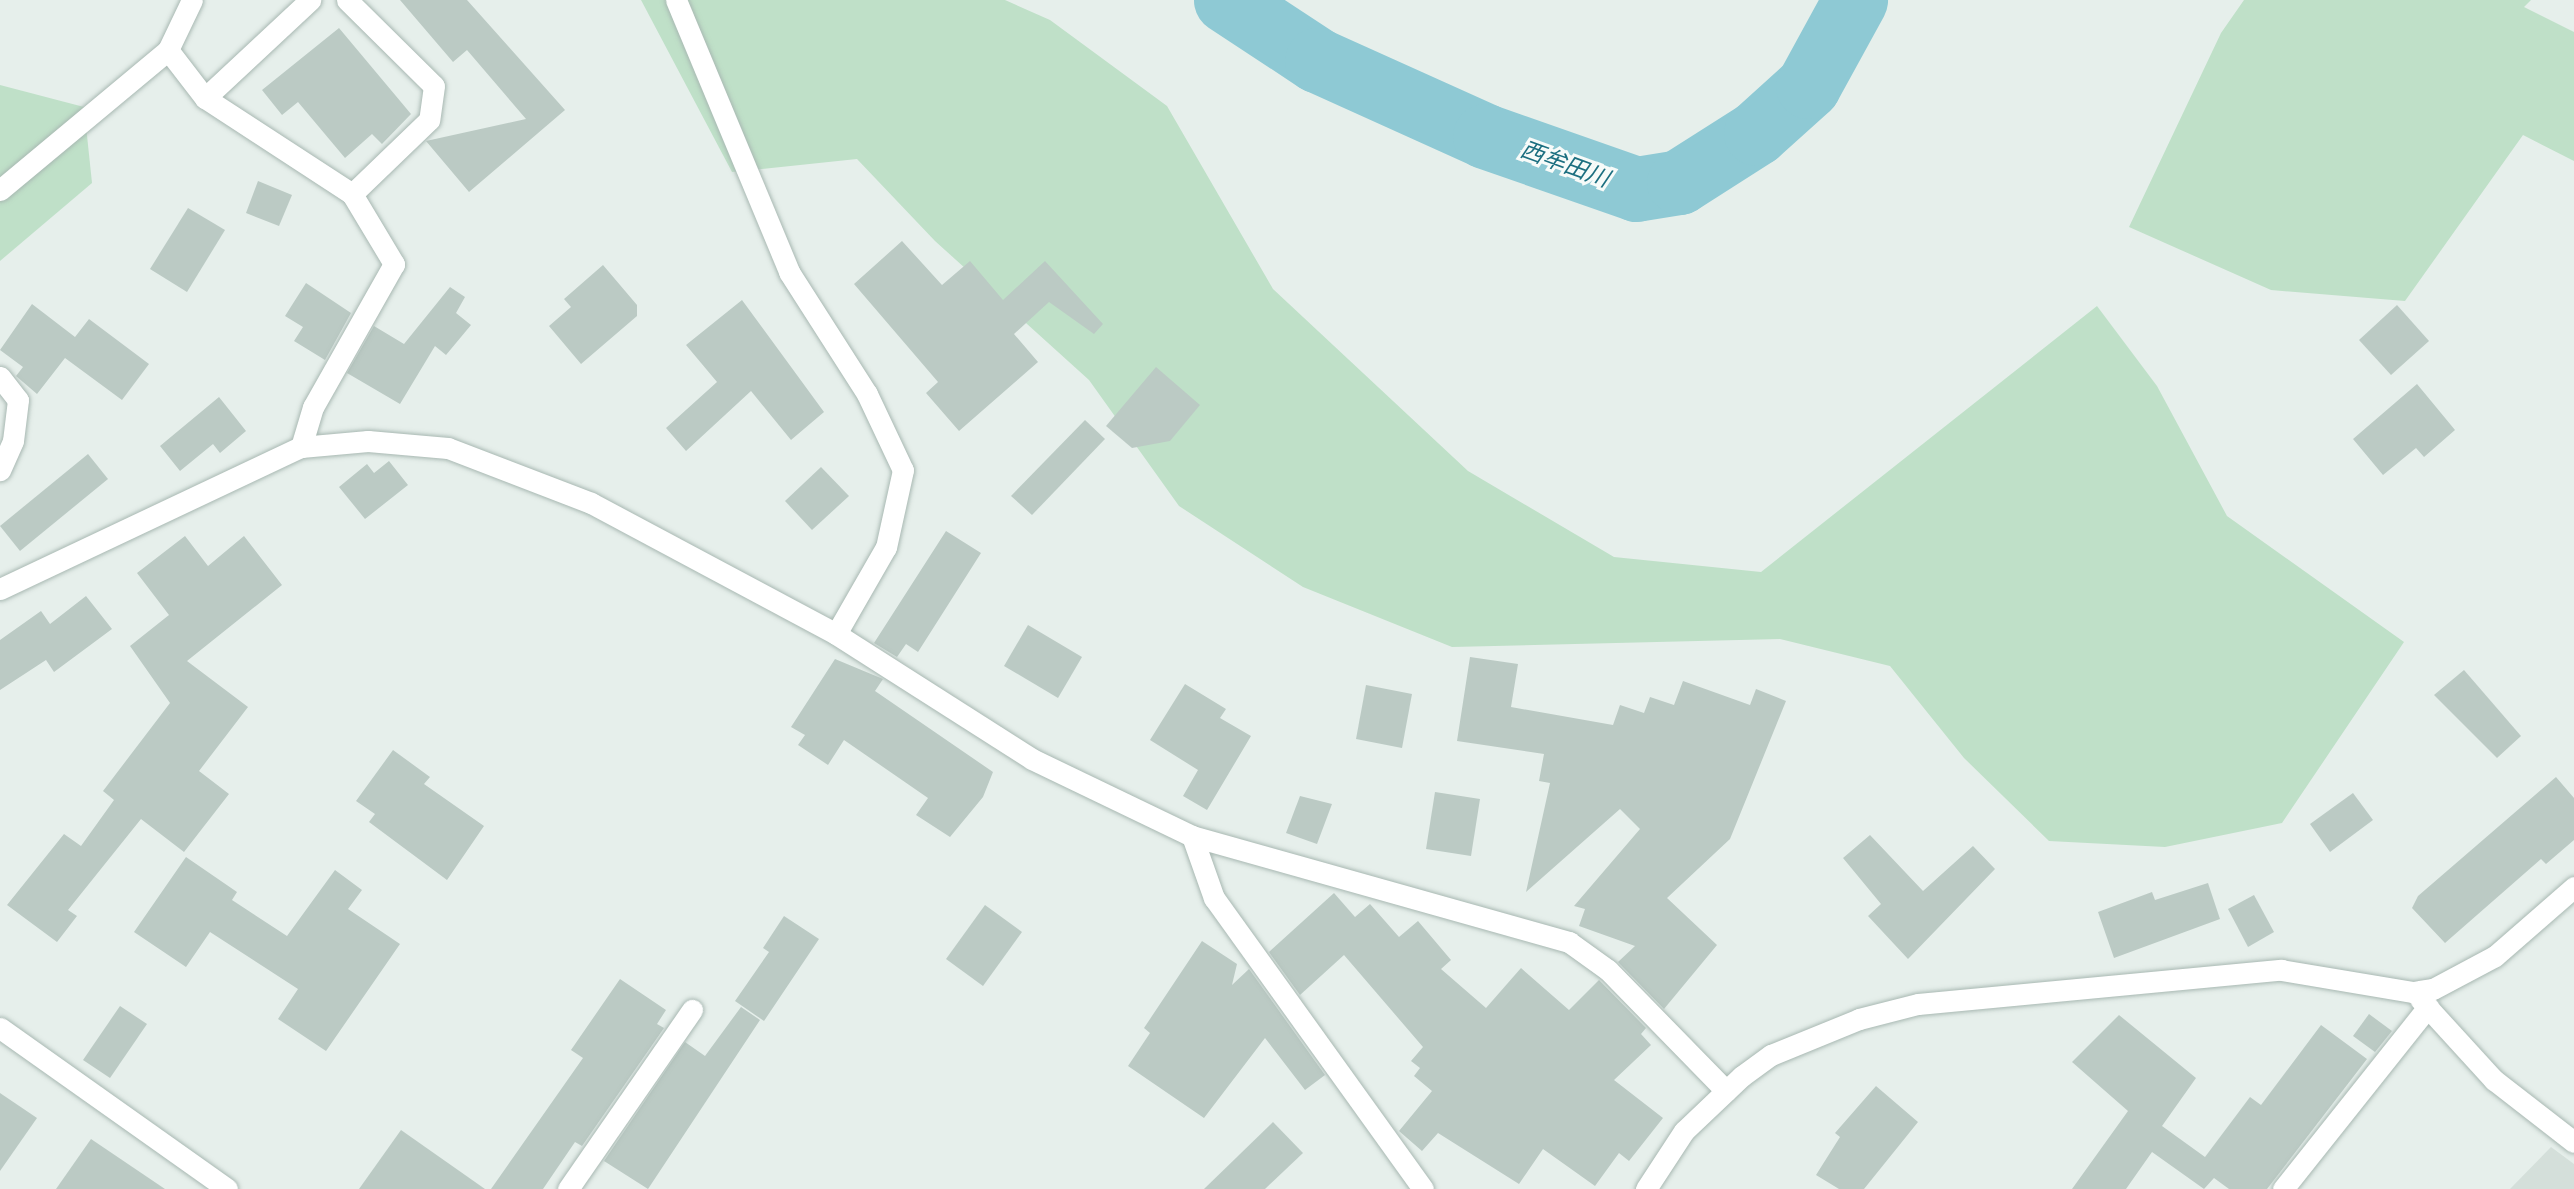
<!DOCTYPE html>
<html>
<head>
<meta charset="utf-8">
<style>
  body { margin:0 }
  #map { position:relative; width:2574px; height:1189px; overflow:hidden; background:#e6efeb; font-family:"PT Sans Narrow","Noto Sans JP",sans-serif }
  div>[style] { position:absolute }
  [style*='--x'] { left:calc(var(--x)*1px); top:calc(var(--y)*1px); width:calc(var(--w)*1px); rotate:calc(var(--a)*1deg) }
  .built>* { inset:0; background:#d4dfda }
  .green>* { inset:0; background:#bfe0c8 }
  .river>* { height:65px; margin:-32.5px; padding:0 32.5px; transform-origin:32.5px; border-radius:32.5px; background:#8ec9d4 }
  .building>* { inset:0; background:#bbcac4 }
  .roads { filter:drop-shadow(0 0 2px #a8b8b2) drop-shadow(0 0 2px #a8b8b2) }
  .street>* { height:21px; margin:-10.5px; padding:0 10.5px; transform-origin:10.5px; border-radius:10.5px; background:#fff }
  span { translate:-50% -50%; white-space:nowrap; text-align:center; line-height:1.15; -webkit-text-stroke:6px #f7fbf9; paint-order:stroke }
  .water-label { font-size:23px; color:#1c6f80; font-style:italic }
</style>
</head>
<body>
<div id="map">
  <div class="built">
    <i style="clip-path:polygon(2551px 1147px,2574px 1164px,2574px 1189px,2510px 1189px)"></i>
  </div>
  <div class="green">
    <i style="clip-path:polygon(641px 0,1005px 0,1050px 20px,1167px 106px,1273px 289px,1468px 471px,1614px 557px,1761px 572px,2097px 306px,2157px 386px,2227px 516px,2404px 642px,2282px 823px,2165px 847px,2049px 841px,1964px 758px,1890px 666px,1780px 639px,1452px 647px,1303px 587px,1179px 506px,1089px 380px,935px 241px,857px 159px,732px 172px)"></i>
    <i style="clip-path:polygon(2244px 0,2531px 0,2524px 7px,2574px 32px,2574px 161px,2523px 135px,2405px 301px,2271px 290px,2129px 227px,2221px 33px)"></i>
    <i style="clip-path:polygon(0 85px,84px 107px,92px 183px,0 261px)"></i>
  </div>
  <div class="river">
    <i style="--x:1226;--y:0;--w:109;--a:33.4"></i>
    <i style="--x:1317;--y:60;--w:184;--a:24.3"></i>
    <i style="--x:1485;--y:136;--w:160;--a:19.3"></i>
    <i style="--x:1636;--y:189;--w:44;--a:-9.2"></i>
    <i style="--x:1679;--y:182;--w:91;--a:-32.5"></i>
    <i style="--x:1756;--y:133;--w:70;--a:-42.1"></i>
    <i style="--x:1808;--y:86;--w:98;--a:-61.3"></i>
  </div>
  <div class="building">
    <i style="clip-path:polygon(400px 0,467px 0,565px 110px,469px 192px,426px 141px,526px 119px,467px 50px,453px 62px)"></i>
    <i style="clip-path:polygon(339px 28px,411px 114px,382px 144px,372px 134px,345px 158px,298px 102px,282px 115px,262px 90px)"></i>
    <i style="clip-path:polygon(258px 181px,292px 195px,279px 226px,246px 213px)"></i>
    <i style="clip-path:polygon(188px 208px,225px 230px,187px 292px,150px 269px)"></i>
    <i style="clip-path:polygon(902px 241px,942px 285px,970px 261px,1003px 300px,1045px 261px,1103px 324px,1094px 334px,1049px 302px,1014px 334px,1038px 362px,959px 431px,926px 393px,938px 382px,854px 284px)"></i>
    <i style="clip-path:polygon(603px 265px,637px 305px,637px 316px,581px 364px,549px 326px,571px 307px,564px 299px)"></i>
    <i style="clip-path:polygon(306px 283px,351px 313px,325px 360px,294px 341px,303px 327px,285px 316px)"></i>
    <i style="clip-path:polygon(450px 287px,465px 297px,456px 313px,471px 325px,446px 355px,435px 346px,400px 404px,347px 373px,374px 326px,404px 344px)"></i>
    <i style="clip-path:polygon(742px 300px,824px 412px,791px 440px,751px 391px,686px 451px,666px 428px,717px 382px,686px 345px)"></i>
    <i style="clip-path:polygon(32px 304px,75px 337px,89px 319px,149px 364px,122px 400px,65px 358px,37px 394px,16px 376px,23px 367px,0 350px)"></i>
    <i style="clip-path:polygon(2397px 305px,2429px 341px,2391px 375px,2359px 340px)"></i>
    <i style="clip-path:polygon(1156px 367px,1200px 405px,1170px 441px,1132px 448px,1106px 426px)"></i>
    <i style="clip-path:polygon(2417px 384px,2455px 430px,2424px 457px,2416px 448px,2383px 475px,2353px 439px)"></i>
    <i style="clip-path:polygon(219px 397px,246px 431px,220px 453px,213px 444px,180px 471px,160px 446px)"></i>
    <i style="clip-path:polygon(1085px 420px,1105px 439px,1032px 515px,1011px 496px)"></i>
    <i style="clip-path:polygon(88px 454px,108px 479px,20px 551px,0 526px)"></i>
    <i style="clip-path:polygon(389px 461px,408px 485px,365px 519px,339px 487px,367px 464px,374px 473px)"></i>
    <i style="clip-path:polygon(821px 467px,849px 496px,812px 530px,785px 501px)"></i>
    <i style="clip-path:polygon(946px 531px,981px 553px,918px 652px,906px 644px,897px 657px,874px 643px)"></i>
    <i style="clip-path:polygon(185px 536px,208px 566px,244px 536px,282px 585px,187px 661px,248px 707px,199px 771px,229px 794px,184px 852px,141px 819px,68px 910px,77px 916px,57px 942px,7px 905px,64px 834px,81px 846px,114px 800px,103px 791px,170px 703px,130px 646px,169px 615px,137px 573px)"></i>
    <i style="clip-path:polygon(86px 596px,112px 629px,54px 672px,46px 660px,0 690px,0 640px,41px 611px,50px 624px)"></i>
    <i style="clip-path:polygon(1028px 625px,1082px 657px,1058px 698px,1004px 666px)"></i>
    <i style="clip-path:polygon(1470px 657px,1518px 664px,1511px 707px,1613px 725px,1620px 705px,1644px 713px,1650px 697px,1674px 705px,1683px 681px,1750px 705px,1756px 689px,1786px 701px,1730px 839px,1667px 898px,1717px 945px,1664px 1009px,1618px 962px,1635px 946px,1579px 926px,1585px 909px,1574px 906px,1640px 829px,1620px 809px,1526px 892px,1550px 783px,1539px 781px,1544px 754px,1457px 741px)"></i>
    <i style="clip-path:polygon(835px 659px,883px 679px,875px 691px,993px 772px,983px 797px,950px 837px,916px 815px,928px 798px,844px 740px,828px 765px,798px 745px,805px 735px,791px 727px)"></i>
    <i style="clip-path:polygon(2464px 670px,2521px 736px,2497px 758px,2434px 695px)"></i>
    <i style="clip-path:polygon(1185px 684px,1226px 709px,1220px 718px,1251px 736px,1207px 810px,1183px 796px,1198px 770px,1150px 740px)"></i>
    <i style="clip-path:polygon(1366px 685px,1412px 694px,1402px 748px,1356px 739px)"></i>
    <i style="clip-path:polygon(393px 750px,430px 777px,424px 784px,484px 826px,447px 880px,369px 822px,375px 814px,356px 801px)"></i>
    <i style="clip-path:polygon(2556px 777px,2574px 798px,2574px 840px,2546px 864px,2541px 859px,2445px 943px,2412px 908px,2418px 896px)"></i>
    <i style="clip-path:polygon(1435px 792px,1480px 799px,1471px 856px,1426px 849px)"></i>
    <i style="clip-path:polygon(2353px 793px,2373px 820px,2330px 852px,2310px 824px)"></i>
    <i style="clip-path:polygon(1300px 796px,1332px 804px,1317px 844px,1286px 833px)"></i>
    <i style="clip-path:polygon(1870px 835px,1923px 891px,1973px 846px,1995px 869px,1908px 959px,1868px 916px,1881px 904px,1843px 858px)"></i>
    <i style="clip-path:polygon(186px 857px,237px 892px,232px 900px,287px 936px,335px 870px,362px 890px,348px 909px,400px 944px,326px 1051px,278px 1019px,298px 989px,210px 932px,186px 967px,134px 932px)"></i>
    <i style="clip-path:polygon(2208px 883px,2220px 919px,2114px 958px,2098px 912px,2152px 892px,2155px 900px)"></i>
    <i style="clip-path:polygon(1334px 893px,1355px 917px,1370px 904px,1399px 937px,1418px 921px,1451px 960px,1441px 969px,1486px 1008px,1521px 968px,1569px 1010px,1599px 980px,1646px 1028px,1641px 1034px,1651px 1045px,1614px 1080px,1663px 1118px,1629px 1161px,1619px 1153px,1595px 1186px,1543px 1149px,1519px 1184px,1438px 1133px,1422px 1151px,1399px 1131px,1432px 1091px,1414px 1076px,1420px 1068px,1411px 1061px,1423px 1047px,1344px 955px,1300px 995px,1269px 952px)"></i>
    <i style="clip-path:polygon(2254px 895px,2274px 932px,2248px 947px,2228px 909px)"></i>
    <i style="clip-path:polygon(985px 905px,1022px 932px,983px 986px,946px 959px)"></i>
    <i style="clip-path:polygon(784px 916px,819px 939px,764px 1021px,735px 1001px,769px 952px,763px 948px)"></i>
    <i style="clip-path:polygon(1202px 941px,1237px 964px,1232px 985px,1249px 969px,1325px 1075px,1305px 1090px,1265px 1038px,1204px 1118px,1128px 1066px,1150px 1033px,1144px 1028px)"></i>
    <i style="clip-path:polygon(620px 979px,666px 1010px,657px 1024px,664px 1028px,582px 1146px,575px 1142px,543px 1189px,491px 1189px,583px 1058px,571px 1050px)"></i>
    <i style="clip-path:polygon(120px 1006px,147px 1024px,110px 1078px,83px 1060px)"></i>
    <i style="clip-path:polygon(741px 1007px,760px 1020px,648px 1189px,604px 1161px,685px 1042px,705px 1056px)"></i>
    <i style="clip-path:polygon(2369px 1014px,2392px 1031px,2375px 1052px,2353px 1036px)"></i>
    <i style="clip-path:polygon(2119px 1015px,2196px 1078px,2162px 1126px,2205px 1157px,2250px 1097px,2261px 1105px,2321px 1025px,2367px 1059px,2267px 1189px,2229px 1189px,2214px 1178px,2204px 1189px,2152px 1152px,2126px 1189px,2072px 1189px,2128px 1111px,2072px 1062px)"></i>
    <i style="clip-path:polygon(1876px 1086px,1918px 1122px,1864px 1189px,1839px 1189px,1816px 1175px,1840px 1137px,1835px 1133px)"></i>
    <i style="clip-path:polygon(0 1093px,37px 1118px,0 1171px)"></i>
    <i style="clip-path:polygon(1273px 1122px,1303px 1153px,1265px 1189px,1204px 1189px)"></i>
    <i style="clip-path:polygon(401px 1130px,485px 1189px,359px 1189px)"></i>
    <i style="clip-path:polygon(91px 1139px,165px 1189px,56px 1189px)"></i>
  </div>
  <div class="roads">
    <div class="street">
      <i style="--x:347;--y:0;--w:122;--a:44.7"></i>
      <i style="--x:434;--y:86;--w:34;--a:98"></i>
      <i style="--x:429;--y:120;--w:107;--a:136.1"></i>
      <i style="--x:676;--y:0;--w:295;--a:67.4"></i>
      <i style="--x:789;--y:272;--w:145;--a:57.4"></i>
      <i style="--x:867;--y:394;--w:84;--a:64.7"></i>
      <i style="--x:903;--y:470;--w:79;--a:102.4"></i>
      <i style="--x:886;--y:547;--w:100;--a:119.9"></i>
      <i style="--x:168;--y:50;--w:61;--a:52.4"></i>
      <i style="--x:205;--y:98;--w:176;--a:33.1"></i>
      <i style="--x:352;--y:194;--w:82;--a:59"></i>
      <i style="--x:394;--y:264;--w:164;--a:119.5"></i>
      <i style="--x:313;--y:407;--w:42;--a:106.7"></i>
      <i style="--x:205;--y:98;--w:144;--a:-43"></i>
      <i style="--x:0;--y:190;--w:219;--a:-39.8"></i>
      <i style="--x:168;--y:50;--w:55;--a:-64.4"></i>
      <i style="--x:0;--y:377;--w:29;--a:52"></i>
      <i style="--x:18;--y:400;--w:41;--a:97"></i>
      <i style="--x:13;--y:441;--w:32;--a:114"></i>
      <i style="--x:0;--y:589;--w:333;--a:-25.3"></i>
      <i style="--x:301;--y:447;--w:67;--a:-5.1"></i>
      <i style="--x:368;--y:441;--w:80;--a:5"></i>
      <i style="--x:448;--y:448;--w:153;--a:21"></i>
      <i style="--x:591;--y:503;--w:278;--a:28.1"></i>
      <i style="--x:836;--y:634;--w:232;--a:32.5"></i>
      <i style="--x:1032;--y:759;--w:178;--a:25.7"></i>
      <i style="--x:1192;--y:836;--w:392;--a:15.7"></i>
      <i style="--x:1569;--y:942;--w:48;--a:35.7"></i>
      <i style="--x:1608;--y:970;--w:169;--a:45.7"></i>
      <i style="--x:1192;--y:836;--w:66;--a:70.5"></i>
      <i style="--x:1214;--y:898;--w:358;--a:54.3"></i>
      <i style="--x:2420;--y:999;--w:110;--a:47.6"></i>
      <i style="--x:2494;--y:1080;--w:101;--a:37.8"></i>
      <i style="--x:0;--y:1028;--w:278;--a:35.3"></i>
      <i style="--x:568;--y:1189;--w:218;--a:-55.3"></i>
      <i style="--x:1646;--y:1189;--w:69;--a:-56.8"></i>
      <i style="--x:1684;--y:1131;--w:80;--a:-43.5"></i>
      <i style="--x:1742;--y:1076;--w:36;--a:-36"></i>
      <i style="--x:1771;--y:1055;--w:95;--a:-22.2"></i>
      <i style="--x:1859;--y:1019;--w:61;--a:-14.3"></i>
      <i style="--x:1918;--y:1004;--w:365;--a:-5.4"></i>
      <i style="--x:2281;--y:970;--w:134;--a:9.5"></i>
      <i style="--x:2413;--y:992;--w:20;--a:-9"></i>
      <i style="--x:2433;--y:989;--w:70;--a:-28"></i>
      <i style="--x:2495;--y:956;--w:105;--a:-41.1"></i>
      <i style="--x:2283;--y:1189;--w:233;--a:-51.5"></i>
    </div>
  </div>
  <div class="water-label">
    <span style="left:1565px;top:164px;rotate:20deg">西牟田川</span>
  </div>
</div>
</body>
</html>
